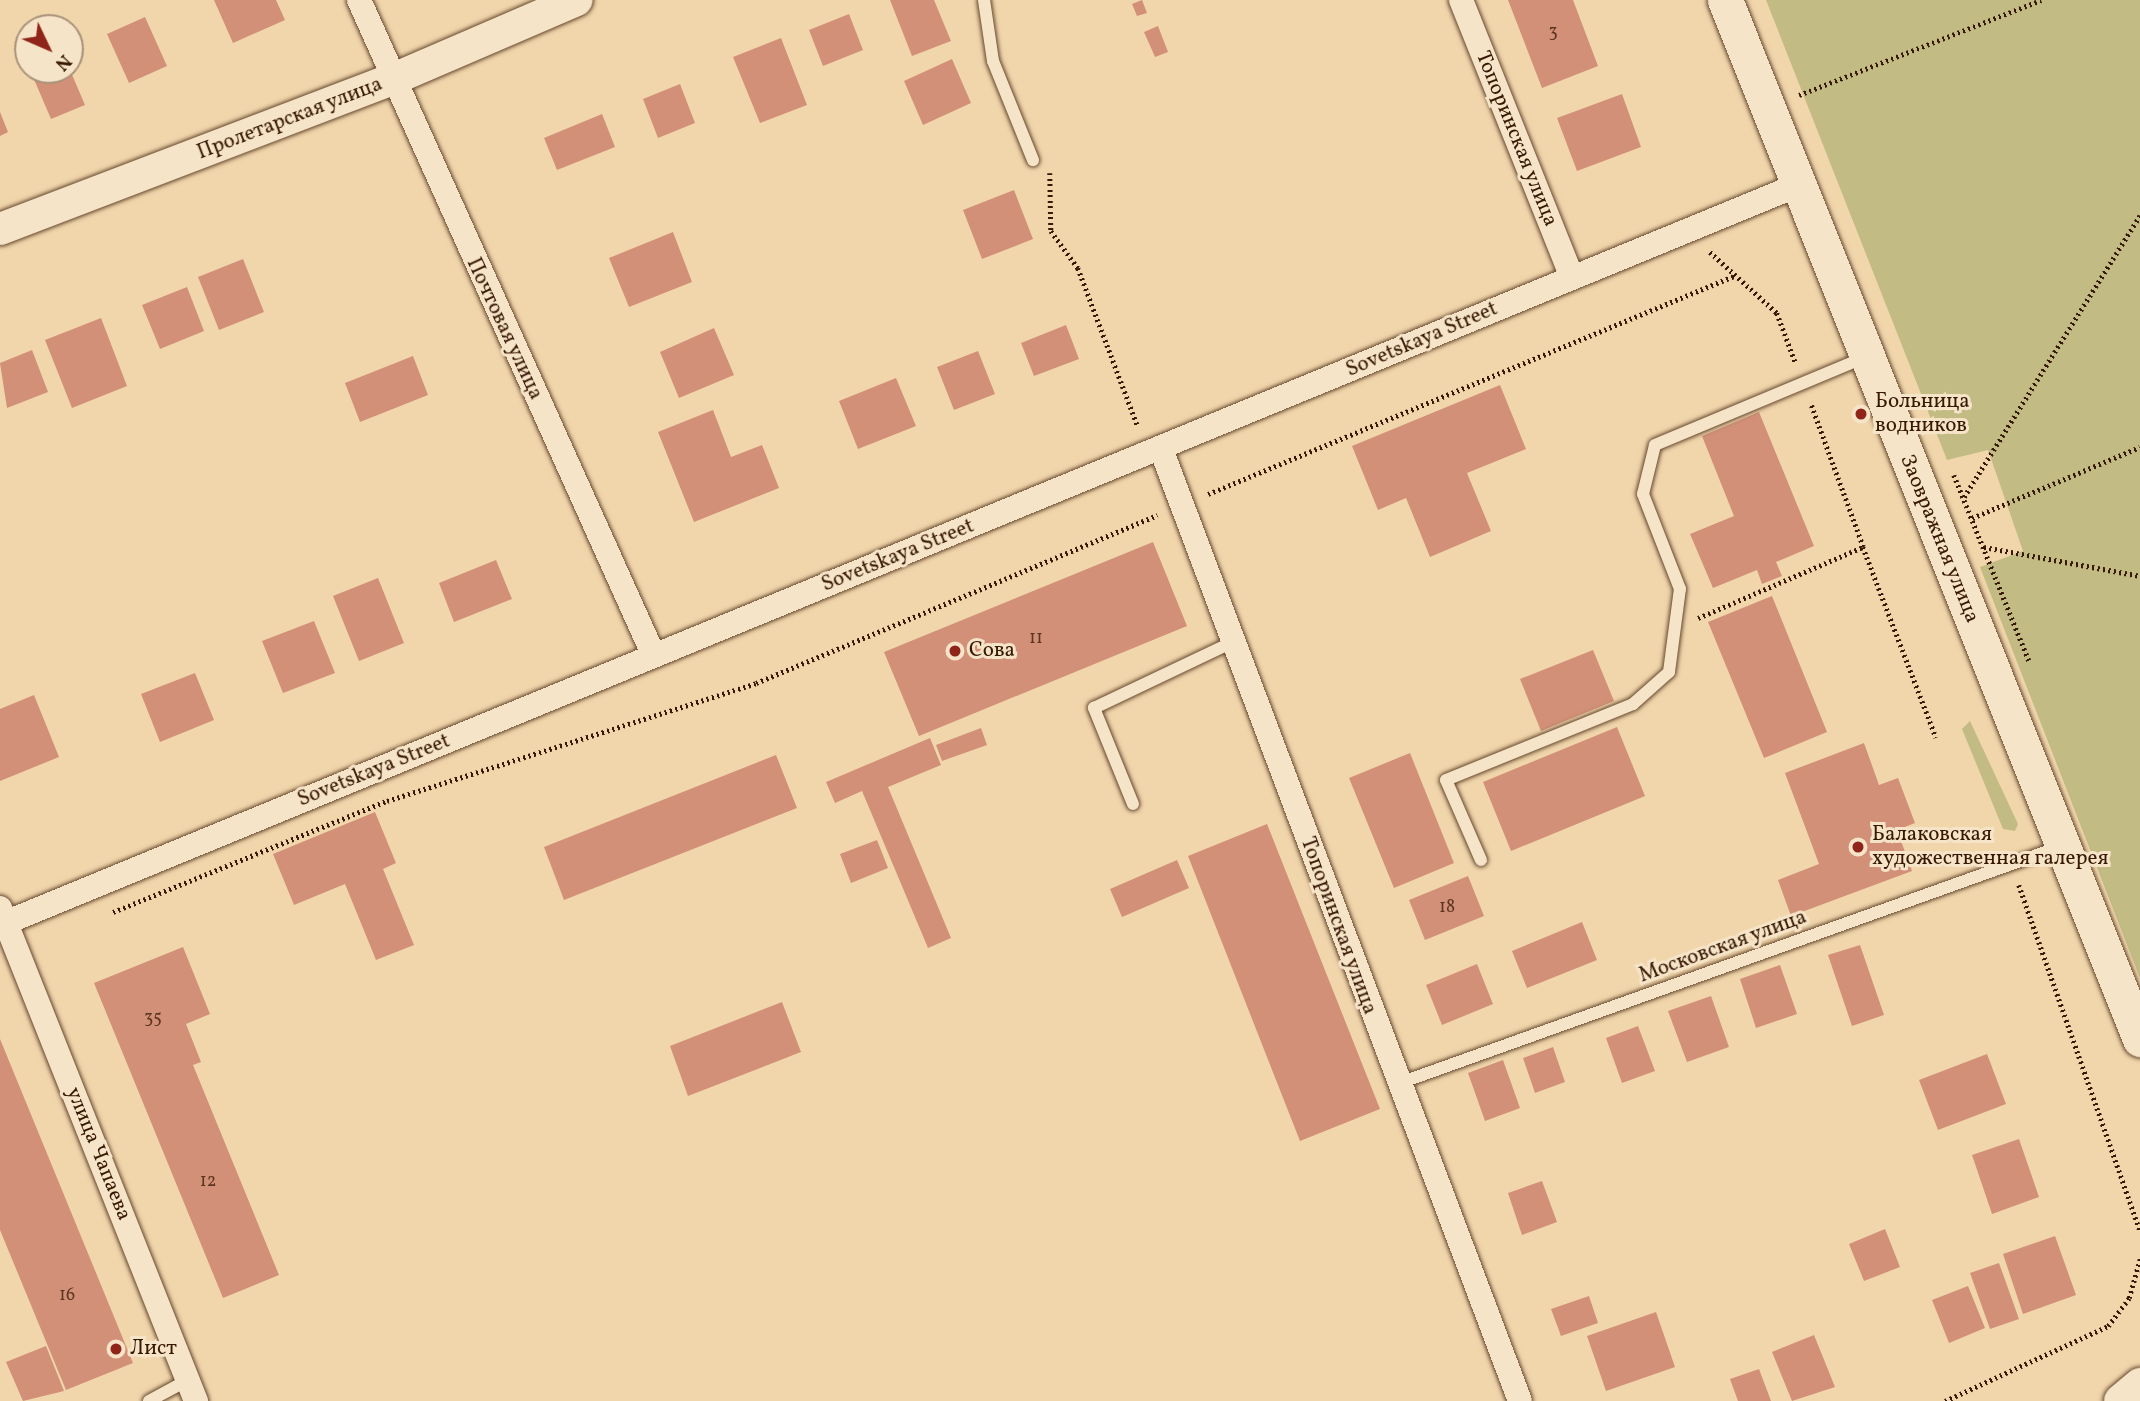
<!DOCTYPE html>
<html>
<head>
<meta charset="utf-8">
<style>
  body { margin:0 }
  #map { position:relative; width:2140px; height:1401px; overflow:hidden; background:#f1d6ac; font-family:Vollkorn,serif }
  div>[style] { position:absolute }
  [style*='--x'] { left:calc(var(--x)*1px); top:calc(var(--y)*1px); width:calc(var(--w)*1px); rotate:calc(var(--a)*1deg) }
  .green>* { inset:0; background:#c2bc84 }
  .building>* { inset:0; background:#d29078 }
  .path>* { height:4.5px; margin-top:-2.25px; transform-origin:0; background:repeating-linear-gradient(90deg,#371803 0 2px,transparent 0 5.5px) }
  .roads { filter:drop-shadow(0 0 2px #66482d) drop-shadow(0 0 2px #66482d) }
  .service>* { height:12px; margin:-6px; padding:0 6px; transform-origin:6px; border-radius:6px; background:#f6e4c9 }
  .minor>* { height:24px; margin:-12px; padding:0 12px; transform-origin:12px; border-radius:12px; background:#f6e4c9 }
  .tertiary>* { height:32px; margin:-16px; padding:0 16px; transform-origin:16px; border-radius:16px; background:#f6e4c9 }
  .secondary>* { height:35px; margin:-17.5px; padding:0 17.5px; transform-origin:17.5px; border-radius:17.5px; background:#f6e4c9 }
  .dots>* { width:19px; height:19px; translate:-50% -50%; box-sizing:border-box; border:4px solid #f6e4c9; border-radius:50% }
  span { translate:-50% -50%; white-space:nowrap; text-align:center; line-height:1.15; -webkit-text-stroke:6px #f6e4c9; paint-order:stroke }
  .number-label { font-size:18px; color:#5e3620 }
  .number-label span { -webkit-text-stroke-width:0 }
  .street-label { font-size:21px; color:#371803 }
  .poi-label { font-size:21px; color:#371803 }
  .left { translate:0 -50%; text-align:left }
  .north { position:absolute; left:14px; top:14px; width:70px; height:70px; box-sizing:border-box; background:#f6e4c9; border:2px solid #aa927a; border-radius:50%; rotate:134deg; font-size:19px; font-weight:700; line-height:28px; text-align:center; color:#371803 }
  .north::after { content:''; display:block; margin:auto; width:24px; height:32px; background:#8f2418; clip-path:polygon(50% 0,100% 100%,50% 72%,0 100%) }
</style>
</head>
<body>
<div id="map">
  <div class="green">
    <i style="clip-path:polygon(1766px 0,2140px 0,2140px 978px,1980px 567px,2023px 551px,1988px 450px,1947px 460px)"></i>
    <i style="clip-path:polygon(1970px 721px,2018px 824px,2015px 831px,2003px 829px,1962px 729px)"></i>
  </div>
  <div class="building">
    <i style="clip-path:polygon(214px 0,276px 0,285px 20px,233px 43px)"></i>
    <i style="clip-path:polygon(890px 0,934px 0,951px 41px,912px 56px)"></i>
    <i style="clip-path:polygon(1142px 0,1147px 13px,1137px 16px,1132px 4px)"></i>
    <i style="clip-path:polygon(1508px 0,1573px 0,1598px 66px,1542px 88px)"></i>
    <i style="clip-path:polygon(849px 14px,863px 50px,823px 66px,809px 30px)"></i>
    <i style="clip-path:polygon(145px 17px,167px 66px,129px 83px,107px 34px)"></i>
    <i style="clip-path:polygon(1158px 26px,1168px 52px,1155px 57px,1144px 32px)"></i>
    <i style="clip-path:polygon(781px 38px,807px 105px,760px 123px,733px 57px)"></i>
    <i style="clip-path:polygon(952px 59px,971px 103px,923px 125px,904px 81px)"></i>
    <i style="clip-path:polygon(30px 70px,70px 70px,85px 105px,51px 119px)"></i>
    <i style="clip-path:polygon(680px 84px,695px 123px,658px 138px,643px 99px)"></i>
    <i style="clip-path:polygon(1622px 94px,1641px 147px,1577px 171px,1557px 118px)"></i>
    <i style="clip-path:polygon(0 112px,8px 132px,0 136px)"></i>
    <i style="clip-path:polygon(602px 114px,615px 147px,557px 170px,544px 138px)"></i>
    <i style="clip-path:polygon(1014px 190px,1033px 239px,982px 259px,963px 210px)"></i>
    <i style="clip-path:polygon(673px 232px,692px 282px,629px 307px,609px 258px)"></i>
    <i style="clip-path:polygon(243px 259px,264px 312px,219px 330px,198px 277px)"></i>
    <i style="clip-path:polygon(187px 287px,204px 331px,160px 349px,142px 305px)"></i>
    <i style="clip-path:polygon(101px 318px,127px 386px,72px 408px,45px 340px)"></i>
    <i style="clip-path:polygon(1066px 325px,1079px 359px,1034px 376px,1021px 343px)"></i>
    <i style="clip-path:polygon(714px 328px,734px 375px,679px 398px,660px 352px)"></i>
    <i style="clip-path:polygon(32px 350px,48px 392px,7px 408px,0 363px)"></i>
    <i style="clip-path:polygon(978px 351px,995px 394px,954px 410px,937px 367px)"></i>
    <i style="clip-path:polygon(413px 356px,428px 395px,360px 422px,345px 383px)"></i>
    <i style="clip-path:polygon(896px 378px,916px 426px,858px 449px,839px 401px)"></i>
    <i style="clip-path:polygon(1500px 385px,1526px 449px,1467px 473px,1491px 531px,1430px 557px,1406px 498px,1378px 510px,1352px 446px)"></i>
    <i style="clip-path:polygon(713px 410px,731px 457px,762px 445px,779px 488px,694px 522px,658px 432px)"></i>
    <i style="clip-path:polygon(1759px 412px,1814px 546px,1776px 562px,1782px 576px,1762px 584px,1757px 570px,1713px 588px,1690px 534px,1734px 516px,1702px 436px)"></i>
    <i style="clip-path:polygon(1153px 542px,1187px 626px,919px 736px,884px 652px)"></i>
    <i style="clip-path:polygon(496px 560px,512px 599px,454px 622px,439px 583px)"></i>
    <i style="clip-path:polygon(378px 578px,404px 643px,359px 661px,333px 596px)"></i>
    <i style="clip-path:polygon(1772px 596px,1827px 732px,1764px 758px,1708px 622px)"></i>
    <i style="clip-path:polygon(314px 621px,335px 673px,283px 693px,262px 641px)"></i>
    <i style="clip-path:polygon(1593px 650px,1614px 701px,1541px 731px,1520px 679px)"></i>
    <i style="clip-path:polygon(195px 673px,214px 720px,160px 742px,141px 694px)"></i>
    <i style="clip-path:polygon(34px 695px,59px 757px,0 781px,0 709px)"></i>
    <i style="clip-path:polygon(1617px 727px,1645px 796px,1511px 851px,1483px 782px)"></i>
    <i style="clip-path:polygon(981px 728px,987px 745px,942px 761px,936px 745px)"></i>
    <i style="clip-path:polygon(930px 738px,941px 765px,888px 787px,951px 938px,928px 948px,862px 791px,835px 803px,826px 782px)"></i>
    <i style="clip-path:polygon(1864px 743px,1879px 785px,1898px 778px,1915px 823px,1897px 830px,1912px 871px,1791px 916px,1778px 880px,1819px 864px,1785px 773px)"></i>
    <i style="clip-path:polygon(1410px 753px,1454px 863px,1394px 888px,1349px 778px)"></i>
    <i style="clip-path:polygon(776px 755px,797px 808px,564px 900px,544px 847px)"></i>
    <i style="clip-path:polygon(375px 812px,396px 863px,383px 869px,414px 945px,376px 960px,345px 884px,294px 905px,273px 854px)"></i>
    <i style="clip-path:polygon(1267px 824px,1380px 1109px,1300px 1141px,1188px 856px)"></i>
    <i style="clip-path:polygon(877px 840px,888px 868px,851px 883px,840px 854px)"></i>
    <i style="clip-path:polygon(1177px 860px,1189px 888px,1122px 917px,1110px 889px)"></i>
    <i style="clip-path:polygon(1468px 876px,1484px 916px,1425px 940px,1409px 900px)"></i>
    <i style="clip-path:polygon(1582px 922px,1597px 960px,1527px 988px,1512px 951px)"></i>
    <i style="clip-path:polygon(1860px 945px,1884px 1015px,1852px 1026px,1828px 955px)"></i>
    <i style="clip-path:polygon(183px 947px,210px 1014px,186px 1024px,201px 1062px,193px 1065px,279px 1275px,223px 1298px,94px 983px)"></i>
    <i style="clip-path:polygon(1477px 964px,1493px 1004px,1442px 1025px,1426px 985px)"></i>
    <i style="clip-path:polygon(1780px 965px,1797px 1014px,1756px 1028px,1740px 979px)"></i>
    <i style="clip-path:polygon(1711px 996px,1729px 1047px,1687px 1062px,1668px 1011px)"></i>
    <i style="clip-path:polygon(782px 1002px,801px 1052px,688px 1096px,670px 1046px)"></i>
    <i style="clip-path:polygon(1638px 1026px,1655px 1071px,1622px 1083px,1606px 1038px)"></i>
    <i style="clip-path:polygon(0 1039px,133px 1363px,66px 1390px,0 1230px)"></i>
    <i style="clip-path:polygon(1553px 1047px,1565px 1082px,1535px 1093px,1523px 1058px)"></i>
    <i style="clip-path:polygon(1987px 1054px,2006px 1104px,1938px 1130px,1919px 1080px)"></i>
    <i style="clip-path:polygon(1503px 1060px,1520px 1108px,1485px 1121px,1468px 1073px)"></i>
    <i style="clip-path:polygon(2019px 1139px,2039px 1197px,1992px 1214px,1972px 1155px)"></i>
    <i style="clip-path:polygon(1542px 1181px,1557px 1222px,1522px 1235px,1508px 1193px)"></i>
    <i style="clip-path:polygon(1885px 1229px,1900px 1267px,1864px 1281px,1849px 1244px)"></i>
    <i style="clip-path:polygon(2055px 1236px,2076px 1295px,2023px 1314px,2003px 1254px)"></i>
    <i style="clip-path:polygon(1999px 1263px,2019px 1319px,1990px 1329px,1970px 1273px)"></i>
    <i style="clip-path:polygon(1968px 1286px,1985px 1328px,1949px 1343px,1932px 1300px)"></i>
    <i style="clip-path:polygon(1589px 1296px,1598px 1323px,1561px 1336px,1551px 1309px)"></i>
    <i style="clip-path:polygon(1656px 1312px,1675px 1367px,1606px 1391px,1587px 1336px)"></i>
    <i style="clip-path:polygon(1814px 1335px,1835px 1387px,1792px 1401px,1772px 1352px)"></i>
    <i style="clip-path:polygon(46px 1346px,64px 1391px,23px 1401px,6px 1362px)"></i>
    <i style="clip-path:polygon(1759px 1369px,1771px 1401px,1738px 1401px,1730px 1379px)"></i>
  </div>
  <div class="path">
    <i style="--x:1799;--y:95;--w:260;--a:-21.4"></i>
    <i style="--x:1050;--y:173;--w:58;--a:89"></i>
    <i style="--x:1051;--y:231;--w:46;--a:53.9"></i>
    <i style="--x:1078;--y:268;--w:170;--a:69.3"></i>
    <i style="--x:1710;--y:252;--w:91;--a:42.3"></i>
    <i style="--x:1777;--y:313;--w:54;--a:69.6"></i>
    <i style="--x:1954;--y:475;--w:201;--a:68"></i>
    <i style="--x:1208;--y:494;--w:569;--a:-22.51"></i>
    <i style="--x:1964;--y:497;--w:332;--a:-58"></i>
    <i style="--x:1972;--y:518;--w:182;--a:-22.9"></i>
    <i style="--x:1863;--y:547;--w:204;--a:69"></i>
    <i style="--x:1984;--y:547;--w:159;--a:10.5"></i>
    <i style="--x:1698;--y:618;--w:180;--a:-23.3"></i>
    <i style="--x:1863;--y:547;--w:154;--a:-110.1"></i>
    <i style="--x:2019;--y:885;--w:367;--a:70.7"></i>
    <i style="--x:113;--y:912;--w:296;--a:-22.1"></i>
    <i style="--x:387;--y:801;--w:387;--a:-17.7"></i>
    <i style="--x:756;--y:683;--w:435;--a:-22.7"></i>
    <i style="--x:1945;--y:1401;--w:179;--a:-24.7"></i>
    <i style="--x:2108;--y:1326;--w:35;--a:-53"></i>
    <i style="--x:2129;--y:1298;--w:41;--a:-74.2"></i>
  </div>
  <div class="roads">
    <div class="service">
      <i style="--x:984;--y:0;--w:62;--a:81.6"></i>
      <i style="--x:993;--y:61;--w:107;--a:68"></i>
      <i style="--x:1133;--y:804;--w:104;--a:-112.1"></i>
      <i style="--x:1094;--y:708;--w:154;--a:-25.4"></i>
      <i style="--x:1481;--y:860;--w:87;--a:-113.6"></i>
      <i style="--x:1446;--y:780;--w:202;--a:-22.1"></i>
      <i style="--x:1633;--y:704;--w:48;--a:-41.6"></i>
      <i style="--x:1669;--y:672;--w:84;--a:-82.5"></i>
      <i style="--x:1680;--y:589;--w:102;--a:-111.3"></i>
      <i style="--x:1643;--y:494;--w:50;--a:-76.2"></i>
      <i style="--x:1655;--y:445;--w:228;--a:-22.7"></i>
      <i style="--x:1397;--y:1084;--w:706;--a:-19.69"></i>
      <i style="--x:149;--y:1401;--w:44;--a:-28.3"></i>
    </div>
    <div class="minor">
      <i style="--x:359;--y:0;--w:719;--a:65.79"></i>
      <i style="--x:1461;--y:0;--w:299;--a:68.2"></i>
      <i style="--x:1161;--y:449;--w:1017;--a:69.34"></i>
      <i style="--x:0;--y:908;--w:531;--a:68.32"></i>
      <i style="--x:0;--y:925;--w:1942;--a:-22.37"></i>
    </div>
    <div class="tertiary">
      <i style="--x:0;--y:229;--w:418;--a:-20.9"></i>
      <i style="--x:391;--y:80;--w:202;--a:-23.3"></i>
    </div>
    <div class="secondary">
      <i style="--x:1725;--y:0;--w:1119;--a:68.23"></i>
      <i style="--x:2121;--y:1401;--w:25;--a:-40"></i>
    </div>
  </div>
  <div class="dots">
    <i style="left:1861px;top:414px;background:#8f2418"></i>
    <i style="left:955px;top:651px;background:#8f2418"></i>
    <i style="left:1858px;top:847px;background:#8f2418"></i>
    <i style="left:116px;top:1349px;background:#8f2418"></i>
  </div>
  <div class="number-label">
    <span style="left:1553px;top:33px">3</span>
    <span style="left:1036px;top:639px">11</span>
    <span style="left:1447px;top:908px">18</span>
    <span style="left:153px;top:1019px">35</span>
    <span style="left:208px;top:1182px">12</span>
    <span style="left:67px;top:1296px">16</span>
  </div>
  <div class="street-label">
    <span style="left:290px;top:119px;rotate:-21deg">Пролетарская улица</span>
    <span style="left:1516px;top:139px;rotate:68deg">Топоринская улица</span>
    <span style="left:504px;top:329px;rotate:65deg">Почтовая улица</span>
    <span style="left:1422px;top:340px;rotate:-23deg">Sovetskaya Street</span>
    <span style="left:1939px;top:539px;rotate:68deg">Заовражная улица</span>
    <span style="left:898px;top:556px;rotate:-22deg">Sovetskaya Street</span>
    <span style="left:374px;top:771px;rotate:-22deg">Sovetskaya Street</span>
    <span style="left:1338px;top:926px;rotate:70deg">Топоринская улица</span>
    <span style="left:1723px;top:947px;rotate:-20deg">Московская улица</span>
    <span style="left:98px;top:1154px;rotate:68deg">улица Чапаева</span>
  </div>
  <div class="poi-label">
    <span class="left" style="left:1875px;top:414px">Больница<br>водников</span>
    <span class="left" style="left:969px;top:651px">Сова</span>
    <span class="left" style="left:1872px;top:847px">Балаковская<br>художественная галерея</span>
    <span class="left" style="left:130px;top:1349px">Лист</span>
  </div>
  <div class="north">N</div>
</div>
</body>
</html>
